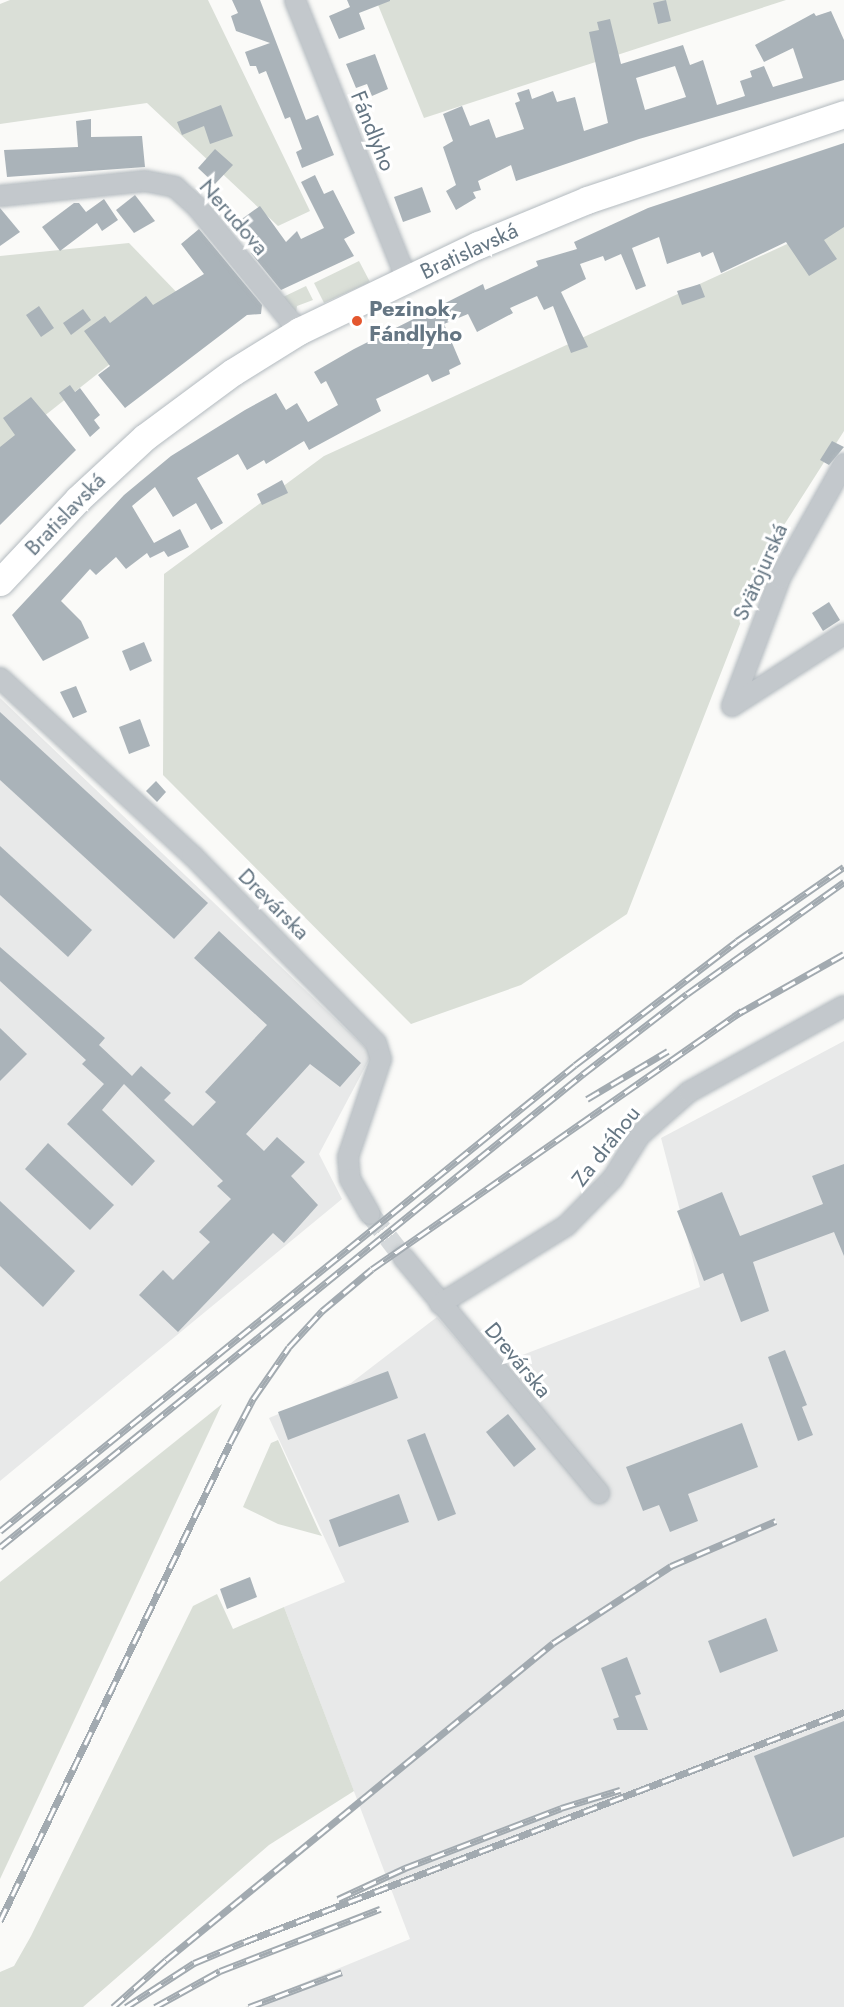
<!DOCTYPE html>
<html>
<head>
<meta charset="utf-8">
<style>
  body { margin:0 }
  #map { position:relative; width:844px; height:2007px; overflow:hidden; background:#fafaf8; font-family:Jost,sans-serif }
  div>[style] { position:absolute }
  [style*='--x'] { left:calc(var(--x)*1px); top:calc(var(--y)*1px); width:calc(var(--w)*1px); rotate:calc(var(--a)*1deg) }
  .built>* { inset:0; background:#e8e9e9 }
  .green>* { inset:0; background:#dadfd7 }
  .building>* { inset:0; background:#aab3b9 }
  .minor-tunnel>* { height:20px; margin-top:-10px; transform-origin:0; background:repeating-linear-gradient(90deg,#d5d9db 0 20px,transparent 0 30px) }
  .roads { filter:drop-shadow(0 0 2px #b3babf) drop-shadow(0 0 2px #b3babf) }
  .minor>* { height:20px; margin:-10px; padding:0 10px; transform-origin:10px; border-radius:10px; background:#c3c8cc }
  .secondary>* { height:27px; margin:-13.5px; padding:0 13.5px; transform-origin:13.5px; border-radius:13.5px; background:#fff }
  .rail>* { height:7px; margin-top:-3.5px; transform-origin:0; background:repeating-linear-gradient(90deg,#fff 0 14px,#a2aab0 0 28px); box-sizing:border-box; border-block:2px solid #a2aab0 }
  .dots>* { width:16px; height:16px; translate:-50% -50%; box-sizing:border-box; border:3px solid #fff; border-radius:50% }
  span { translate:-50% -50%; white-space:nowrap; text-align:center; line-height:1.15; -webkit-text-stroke:6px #fff; paint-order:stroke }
  .street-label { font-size:22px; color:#657683 }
  .poi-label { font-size:22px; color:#657683; font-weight:700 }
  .left { translate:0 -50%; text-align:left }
</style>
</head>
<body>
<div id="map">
  <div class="built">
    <i style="clip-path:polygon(0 698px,372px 1054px,319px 1154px,342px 1199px,0 1481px)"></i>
    <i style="clip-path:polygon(844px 1041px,844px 2007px,245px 2007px,410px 1939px,284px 1607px,345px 1582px,269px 1418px,351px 1383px,437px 1317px,483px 1370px,700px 1287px,661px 1138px)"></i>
  </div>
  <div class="green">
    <i style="clip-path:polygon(10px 0,208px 0,310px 211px,278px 226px,147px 103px,0 124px,0 4px)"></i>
    <i style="clip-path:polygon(376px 0,786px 0,424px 118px)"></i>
    <i style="clip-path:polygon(844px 218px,844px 431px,770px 547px,627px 914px,521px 985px,411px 1024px,163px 775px,164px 574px,324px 456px)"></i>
    <i style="clip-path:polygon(129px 243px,187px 303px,0 451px,0 256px)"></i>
    <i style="clip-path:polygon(359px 261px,370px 282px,324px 303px,314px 283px)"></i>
    <i style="clip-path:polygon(306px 286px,313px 300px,297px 306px,296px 313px,281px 298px)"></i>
    <i style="clip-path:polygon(222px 1404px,0 1879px,0 1582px)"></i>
    <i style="clip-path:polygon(278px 1440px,319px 1531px,322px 1536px,278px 1524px,243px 1507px,271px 1443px)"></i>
    <i style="clip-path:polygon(217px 1594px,233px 1629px,284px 1607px,354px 1791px,269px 1845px,83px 2007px,0 2007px,0 1972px,14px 1966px,31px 1936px,193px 1606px)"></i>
  </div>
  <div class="building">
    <i style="clip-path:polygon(232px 0,260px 0,306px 120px,318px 115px,334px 155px,302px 168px,296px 152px,302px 149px,290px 117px,285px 119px,266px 71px,259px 74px,256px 66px,250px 66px,245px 52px,270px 43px,236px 31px,231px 16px,238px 13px)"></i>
    <i style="clip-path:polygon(347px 0,390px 0,390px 1px,359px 13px,365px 29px,339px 39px,329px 16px,350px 7px)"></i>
    <i style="clip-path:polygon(666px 0,671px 21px,658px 24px,653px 3px)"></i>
    <i style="clip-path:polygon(evenodd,831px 11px,844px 40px,844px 80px,639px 139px,516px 181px,511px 165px,478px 181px,481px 190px,473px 192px,476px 198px,456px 210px,446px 191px,456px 185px,443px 147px,453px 141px,443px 114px,462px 106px,470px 126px,489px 119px,496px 138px,524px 129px,515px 103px,520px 101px,517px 93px,529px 89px,532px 99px,553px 91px,557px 102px,575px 97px,584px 131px,608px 123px,589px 32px,599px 30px,597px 22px,610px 19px,621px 64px,683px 45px,690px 65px,703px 60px,717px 105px,745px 96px,740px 81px,752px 77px,750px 71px,764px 66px,773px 87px,803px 78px,793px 48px,764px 62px,755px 45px,814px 13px,816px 16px,831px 11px,675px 66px,686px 97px,645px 110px,636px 78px,675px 66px)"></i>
    <i style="clip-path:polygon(375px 54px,388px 89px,372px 96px,367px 84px,356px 88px,346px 64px)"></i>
    <i style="clip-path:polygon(221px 105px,233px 136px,210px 144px,204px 126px,182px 135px,177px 122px)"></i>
    <i style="clip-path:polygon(91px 119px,91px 137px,142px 136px,145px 167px,7px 177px,4px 150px,78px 147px,76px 121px)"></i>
    <i style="clip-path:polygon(844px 143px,844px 227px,824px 240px,837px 259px,809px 276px,786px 242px,721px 273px,713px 252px,702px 257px,700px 252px,667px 264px,659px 237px,632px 248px,646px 286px,636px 290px,621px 254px,605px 261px,603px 256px,580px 264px,586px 279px,561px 292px,588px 347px,571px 353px,553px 306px,544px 310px,537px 296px,510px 308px,513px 313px,477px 332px,468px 314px,444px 324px,461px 364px,449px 370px,450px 374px,432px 382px,428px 374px,376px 399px,381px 411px,309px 450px,304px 441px,266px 464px,264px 460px,247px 470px,238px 454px,197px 478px,223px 523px,211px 530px,196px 503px,173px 517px,155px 487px,132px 506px,154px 543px,180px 529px,189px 547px,168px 557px,164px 551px,150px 558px,147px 553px,126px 569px,116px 557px,96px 575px,90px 569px,61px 601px,81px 621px,89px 638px,43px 661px,12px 615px,124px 495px,171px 456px,245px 410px,276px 393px,286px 410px,297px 403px,308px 422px,338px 405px,326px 381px,321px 384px,314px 372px,354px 349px,483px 284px,485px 290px,538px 266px,536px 261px,577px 249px,574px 242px,648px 208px)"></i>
    <i style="clip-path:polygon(215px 149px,233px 165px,215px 184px,198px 168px)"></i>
    <i style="clip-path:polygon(315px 175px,324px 194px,333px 190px,355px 233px,344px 239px,354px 256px,281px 290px,251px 253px,258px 248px,239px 221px,260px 206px,286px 242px,297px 231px,301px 239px,324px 228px,301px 182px)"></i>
    <i style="clip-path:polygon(422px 187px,431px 212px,403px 222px,394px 197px)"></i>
    <i style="clip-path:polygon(135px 195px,155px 221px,134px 233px,116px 210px)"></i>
    <i style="clip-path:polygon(104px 199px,118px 220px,102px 231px,97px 223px,60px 251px,42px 227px,74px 203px,79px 203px,86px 212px)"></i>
    <i style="clip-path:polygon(0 208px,20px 232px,0 246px)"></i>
    <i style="clip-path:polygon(199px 229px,262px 305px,261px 314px,247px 315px,125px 408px,98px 375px,110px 366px,84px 331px,105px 316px,110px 323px,146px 296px,153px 305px,204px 274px,181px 244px)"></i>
    <i style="clip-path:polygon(700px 284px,705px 297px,682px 305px,677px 291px)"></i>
    <i style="clip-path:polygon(39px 306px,54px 328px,41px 337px,26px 315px)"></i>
    <i style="clip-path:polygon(83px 309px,91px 320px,71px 335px,63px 323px)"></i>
    <i style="clip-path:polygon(70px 385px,75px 392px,80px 388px,100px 415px,94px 420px,100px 428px,90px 437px,59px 393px)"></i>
    <i style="clip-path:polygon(31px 397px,76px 450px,0 525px,0 447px,15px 435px,3px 418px)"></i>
    <i style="clip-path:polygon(832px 441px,844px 447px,829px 465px,820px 460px)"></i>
    <i style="clip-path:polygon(282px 480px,288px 493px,262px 505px,257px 494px)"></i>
    <i style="clip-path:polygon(829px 602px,840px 620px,823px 631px,812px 613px)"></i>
    <i style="clip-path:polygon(144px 642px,152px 661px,130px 671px,122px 651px)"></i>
    <i style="clip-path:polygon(76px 686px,87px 712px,73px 718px,60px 692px)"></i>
    <i style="clip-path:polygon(0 712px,208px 903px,174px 939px,0 780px)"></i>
    <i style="clip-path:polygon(140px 719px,150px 746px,129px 754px,119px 727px)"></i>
    <i style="clip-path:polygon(156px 781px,166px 792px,157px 802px,146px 791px)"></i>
    <i style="clip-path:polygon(0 846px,92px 930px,68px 957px,0 895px)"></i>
    <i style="clip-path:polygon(219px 931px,361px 1063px,340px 1087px,310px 1064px,246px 1134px,264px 1151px,277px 1137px,305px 1162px,291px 1176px,318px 1205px,284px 1243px,273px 1233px,178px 1332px,139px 1295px,163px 1270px,173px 1280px,210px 1242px,199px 1232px,231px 1199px,217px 1186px,223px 1181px,124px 1084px,102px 1110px,155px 1161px,132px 1186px,67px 1124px,104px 1084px,82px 1064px,86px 1060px,0 981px,0 947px,105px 1038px,99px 1045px,132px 1076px,141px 1066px,171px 1093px,164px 1100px,193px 1126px,216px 1102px,205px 1092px,267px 1025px,194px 958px)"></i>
    <i style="clip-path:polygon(0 1028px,27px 1054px,0 1081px)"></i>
    <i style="clip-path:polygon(48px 1143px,114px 1205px,90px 1230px,25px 1169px)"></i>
    <i style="clip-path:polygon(844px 1164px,844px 1256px,834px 1232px,753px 1262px,769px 1311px,741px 1322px,723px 1273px,704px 1281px,677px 1211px,722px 1192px,740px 1236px,823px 1204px,812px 1176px)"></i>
    <i style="clip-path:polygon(0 1201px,75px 1271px,43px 1307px,0 1266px)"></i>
    <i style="clip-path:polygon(785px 1350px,807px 1405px,802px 1407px,813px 1435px,798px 1441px,768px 1357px)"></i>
    <i style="clip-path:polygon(388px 1371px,398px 1398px,288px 1440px,278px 1412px)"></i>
    <i style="clip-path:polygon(508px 1414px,536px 1449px,514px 1467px,486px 1432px)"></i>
    <i style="clip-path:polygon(742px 1423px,758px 1467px,688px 1494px,698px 1521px,670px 1532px,659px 1505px,643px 1511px,626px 1467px)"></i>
    <i style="clip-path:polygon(425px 1433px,456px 1514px,438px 1521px,407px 1440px)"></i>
    <i style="clip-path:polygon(399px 1494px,409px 1522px,339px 1547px,329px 1520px)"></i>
    <i style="clip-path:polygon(250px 1577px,257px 1597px,227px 1609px,220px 1589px)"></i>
    <i style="clip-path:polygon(766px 1618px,778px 1651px,720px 1673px,708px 1641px)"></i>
    <i style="clip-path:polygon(627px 1657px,641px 1694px,635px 1696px,648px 1730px,617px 1730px,613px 1719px,619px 1717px,601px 1668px)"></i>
    <i style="clip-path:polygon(844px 1721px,844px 1837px,793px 1857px,754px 1756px)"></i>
  </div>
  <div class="minor-tunnel">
    <i style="--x:370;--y:1214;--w:54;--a:52.5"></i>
  </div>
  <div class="roads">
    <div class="minor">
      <i style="--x:295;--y:0;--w:302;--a:68.2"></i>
      <i style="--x:0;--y:196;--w:146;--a:-5.9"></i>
      <i style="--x:145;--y:181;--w:31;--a:11"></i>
      <i style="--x:175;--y:187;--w:30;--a:42"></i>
      <i style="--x:197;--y:207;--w:161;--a:50.6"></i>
      <i style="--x:0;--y:678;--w:261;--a:42.7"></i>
      <i style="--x:192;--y:855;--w:263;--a:45.6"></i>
      <i style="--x:376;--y:1043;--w:17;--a:73"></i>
      <i style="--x:381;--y:1059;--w:103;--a:108.6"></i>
      <i style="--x:348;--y:1157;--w:22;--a:85"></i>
      <i style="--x:350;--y:1179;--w:40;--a:60.3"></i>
      <i style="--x:732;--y:706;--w:137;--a:-69.4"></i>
      <i style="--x:780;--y:578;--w:131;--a:-60.7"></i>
      <i style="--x:732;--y:706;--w:133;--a:-32.7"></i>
      <i style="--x:403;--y:1257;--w:307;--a:50.3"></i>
      <i style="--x:440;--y:1304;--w:148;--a:-31.8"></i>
      <i style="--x:566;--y:1226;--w:67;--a:-45.6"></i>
      <i style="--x:613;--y:1178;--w:51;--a:-57.9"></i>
      <i style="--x:640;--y:1135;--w:65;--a:-41.3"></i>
      <i style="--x:689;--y:1092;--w:177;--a:-29"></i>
    </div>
    <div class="secondary">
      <i style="--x:0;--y:582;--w:114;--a:-46.8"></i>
      <i style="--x:78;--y:499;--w:91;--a:-42.8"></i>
      <i style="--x:145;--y:437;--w:109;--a:-36.5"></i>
      <i style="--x:233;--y:372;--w:78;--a:-31.8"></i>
      <i style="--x:299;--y:331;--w:199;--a:-25.7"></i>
      <i style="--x:478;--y:245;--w:118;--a:-22.4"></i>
      <i style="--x:587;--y:200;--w:271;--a:-18.5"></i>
    </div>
  </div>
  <div class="rail">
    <i style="--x:734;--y:1016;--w:126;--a:-29.4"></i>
    <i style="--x:587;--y:1099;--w:94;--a:-30.7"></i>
    <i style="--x:0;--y:1531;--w:740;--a:-39.02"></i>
    <i style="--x:575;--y:1065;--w:204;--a:-37.4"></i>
    <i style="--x:737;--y:941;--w:130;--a:-34.7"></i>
    <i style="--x:0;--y:1547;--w:751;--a:-39.05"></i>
    <i style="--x:583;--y:1074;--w:131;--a:-37.6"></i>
    <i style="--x:687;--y:994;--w:193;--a:-35.5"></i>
    <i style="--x:338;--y:1899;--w:74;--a:-24.8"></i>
    <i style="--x:405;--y:1868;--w:167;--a:-21"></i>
    <i style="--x:561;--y:1808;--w:62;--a:-17"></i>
    <i style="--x:0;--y:1921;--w:530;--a:-64.3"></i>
    <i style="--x:230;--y:1443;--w:50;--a:-62.4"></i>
    <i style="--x:253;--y:1399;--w:63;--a:-55.3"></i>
    <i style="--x:289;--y:1347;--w:49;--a:-47.5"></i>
    <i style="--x:322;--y:1311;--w:65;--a:-40"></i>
    <i style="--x:372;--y:1269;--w:451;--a:-34.9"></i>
    <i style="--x:113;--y:2007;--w:71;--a:-41.6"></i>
    <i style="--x:166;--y:1960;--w:500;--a:-39.32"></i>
    <i style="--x:553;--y:1643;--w:141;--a:-33.1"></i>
    <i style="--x:671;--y:1566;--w:114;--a:-23.2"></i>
    <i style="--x:126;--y:2007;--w:81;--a:-32.9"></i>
    <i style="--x:194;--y:1963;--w:54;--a:-22.8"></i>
    <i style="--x:244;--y:1942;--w:643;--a:-20.97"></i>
    <i style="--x:155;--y:2007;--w:74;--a:-29"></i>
    <i style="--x:220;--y:1971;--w:172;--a:-21.2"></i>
    <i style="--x:249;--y:2007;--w:99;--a:-20.6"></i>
  </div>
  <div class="dots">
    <i style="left:357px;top:321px;background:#e4572e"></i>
  </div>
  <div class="street-label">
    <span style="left:373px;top:131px;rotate:68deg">Fándlyho</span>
    <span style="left:234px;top:217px;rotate:49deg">Nerudova</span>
    <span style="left:469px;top:251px;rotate:-25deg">Bratislavská</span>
    <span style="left:65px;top:514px;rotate:-46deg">Bratislavská</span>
    <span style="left:760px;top:572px;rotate:-66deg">Svätojurská</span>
    <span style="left:274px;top:904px;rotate:45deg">Drevárska</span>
    <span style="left:606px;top:1146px;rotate:-52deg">Za dráhou</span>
    <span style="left:518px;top:1360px;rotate:50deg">Drevárska</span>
  </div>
  <div class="poi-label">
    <span class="left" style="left:369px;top:321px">Pezinok,<br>Fándlyho</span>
  </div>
</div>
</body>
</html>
